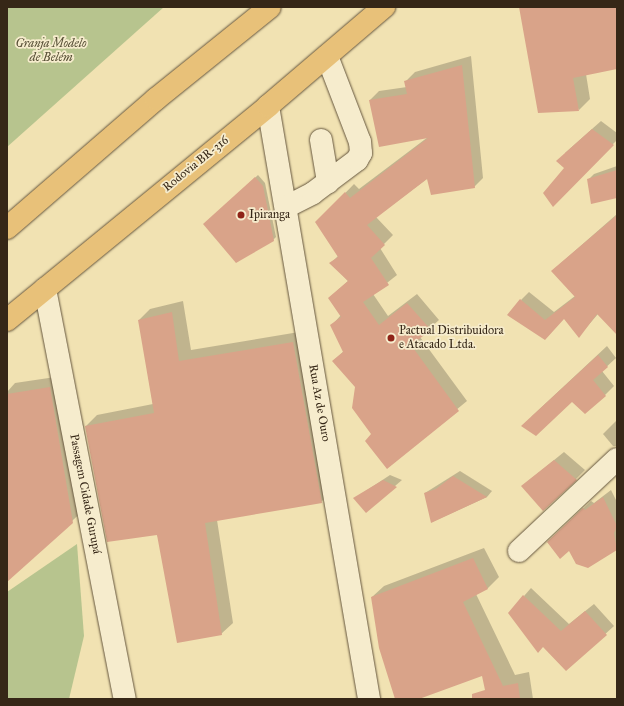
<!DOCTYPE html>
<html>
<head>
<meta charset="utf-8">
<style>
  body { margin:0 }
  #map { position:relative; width:624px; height:706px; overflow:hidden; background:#f1e2b2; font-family:"IM FELL Great Primer",serif }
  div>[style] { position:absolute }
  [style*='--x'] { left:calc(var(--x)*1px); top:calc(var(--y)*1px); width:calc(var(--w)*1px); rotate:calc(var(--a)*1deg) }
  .green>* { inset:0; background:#b7c48e }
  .shadow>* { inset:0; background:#0003 }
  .building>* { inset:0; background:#d9a389 }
  .roads { filter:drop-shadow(0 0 1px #65563e) drop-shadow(0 0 1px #65563e) }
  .minor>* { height:22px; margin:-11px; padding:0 11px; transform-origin:11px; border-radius:11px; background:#f6eccd }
  .highway>* { height:22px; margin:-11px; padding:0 11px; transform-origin:11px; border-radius:11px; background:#e8c179 }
  .dots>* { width:11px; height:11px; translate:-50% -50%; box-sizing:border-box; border:2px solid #f6eccd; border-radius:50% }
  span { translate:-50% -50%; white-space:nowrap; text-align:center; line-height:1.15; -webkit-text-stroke:3.5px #f6eccd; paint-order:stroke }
  .park-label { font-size:12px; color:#564e35; font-style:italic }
  .street-label { font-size:12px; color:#362717 }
  .poi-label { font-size:12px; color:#362717 }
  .left { translate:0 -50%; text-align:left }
  .frame { position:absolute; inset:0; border:8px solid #362717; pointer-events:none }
</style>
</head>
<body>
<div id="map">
  <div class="green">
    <i style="clip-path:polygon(7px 7px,164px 7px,7px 147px)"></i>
    <i style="clip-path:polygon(77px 544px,84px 636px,69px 699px,7px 699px,7px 592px)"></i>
  </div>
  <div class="shadow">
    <i style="clip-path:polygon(520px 7px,617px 7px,617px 68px,586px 74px,590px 99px,579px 110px)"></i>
    <i style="clip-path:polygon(471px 56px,483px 178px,474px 187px,428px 178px,376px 217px,393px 235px,380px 248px,397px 275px,373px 294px,388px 316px,417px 294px,439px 320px,420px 337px,467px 401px,387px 467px,356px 387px,333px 361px,344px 351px,332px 325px,341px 315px,329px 298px,348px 281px,331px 263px,339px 255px,317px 222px,354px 184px,359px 189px,428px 137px,370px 100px,379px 91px,407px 87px,406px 81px,415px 72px)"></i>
    <i style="clip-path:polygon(601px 121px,617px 133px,617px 140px,553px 205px,565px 167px,565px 153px)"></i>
    <i style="clip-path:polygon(617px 166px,617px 197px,588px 180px,594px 174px)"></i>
    <i style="clip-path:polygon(258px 175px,265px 183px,276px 237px,273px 240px,205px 224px)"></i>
    <i style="clip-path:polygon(617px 214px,617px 325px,598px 314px,579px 336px,564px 318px,545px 339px,521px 300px,529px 292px,554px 312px,575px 296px,552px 271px)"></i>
    <i style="clip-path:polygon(183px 301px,191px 350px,305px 331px,333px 490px,321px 502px,217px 520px,233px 623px,221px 634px,86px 426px,97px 415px,153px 404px,139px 320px,150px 309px)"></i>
    <i style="clip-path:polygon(607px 346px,616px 358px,602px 371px,614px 386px,605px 395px,572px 401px,531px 417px)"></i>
    <i style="clip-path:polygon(62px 376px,84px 510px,7px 580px,7px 392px,15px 383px)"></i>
    <i style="clip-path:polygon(617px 420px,617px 446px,613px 446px,603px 434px)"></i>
    <i style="clip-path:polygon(564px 452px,585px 470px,576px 479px,522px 486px)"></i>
    <i style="clip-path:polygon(460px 471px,492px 491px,487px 497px,432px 522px,425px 493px)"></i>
    <i style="clip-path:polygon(390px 475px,402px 480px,366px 511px,355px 498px)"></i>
    <i style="clip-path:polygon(611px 490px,617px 502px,617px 549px,588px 567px,556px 535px,591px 501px,594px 503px)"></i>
    <i style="clip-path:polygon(484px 548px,499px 577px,488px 588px,476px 594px,515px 675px,529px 672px,533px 699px,487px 699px,483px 674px,416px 699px,397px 699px,372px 597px,384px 586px)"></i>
    <i style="clip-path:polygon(531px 588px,569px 624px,594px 604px,614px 626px,566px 670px,543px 646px,524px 596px)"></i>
  </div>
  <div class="building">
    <i style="clip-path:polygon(519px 7px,617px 7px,617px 69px,573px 78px,579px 111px,538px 113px)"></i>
    <i style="clip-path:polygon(462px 65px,475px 188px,431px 195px,427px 179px,367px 225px,385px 245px,371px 258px,389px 285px,363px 302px,379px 325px,407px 303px,431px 330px,411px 345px,459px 411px,387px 469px,365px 441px,371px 434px,352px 408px,355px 387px,332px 361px,343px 352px,330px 325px,341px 317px,328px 298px,348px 281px,329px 263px,338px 257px,315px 222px,345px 192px,350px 198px,428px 138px,379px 147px,369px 100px,407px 94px,404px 81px)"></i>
    <i style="clip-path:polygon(592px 129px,614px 145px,553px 207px,543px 193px,564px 168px,556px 161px)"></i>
    <i style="clip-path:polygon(617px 170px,617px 198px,591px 204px,587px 179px)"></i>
    <i style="clip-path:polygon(255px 177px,263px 186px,274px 241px,236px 263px,203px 224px)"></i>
    <i style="clip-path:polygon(617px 215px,617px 335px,597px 314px,579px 338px,564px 319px,545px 340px,507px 315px,520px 299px,545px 320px,575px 297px,551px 271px)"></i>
    <i style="clip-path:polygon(172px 312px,179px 361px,293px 342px,322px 503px,205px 523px,222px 635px,177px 643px,157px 535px,107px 542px,85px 426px,154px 413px,138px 320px)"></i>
    <i style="clip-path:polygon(598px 355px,608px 367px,593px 380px,606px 396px,585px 414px,572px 402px,536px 436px,521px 426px)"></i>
    <i style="clip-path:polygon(50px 387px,73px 523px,7px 582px,7px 394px)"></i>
    <i style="clip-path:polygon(554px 460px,577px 480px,543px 511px,521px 486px)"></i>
    <i style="clip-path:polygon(453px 476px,487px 497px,431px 523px,424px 493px,436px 489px)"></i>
    <i style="clip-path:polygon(383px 480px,397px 487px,366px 513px,353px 498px)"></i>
    <i style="clip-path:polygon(603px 497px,617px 526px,614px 533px,617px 550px,588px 568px,576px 564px,569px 551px,560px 559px,547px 542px,583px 508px,585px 510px)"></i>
    <i style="clip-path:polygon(473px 558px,488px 589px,463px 602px,503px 686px,518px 683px,520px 699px,472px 699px,472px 694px,485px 690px,482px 676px,419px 699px,395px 699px,379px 648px,371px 597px)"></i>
    <i style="clip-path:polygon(523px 595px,561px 631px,585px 611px,607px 635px,566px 671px,543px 647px,538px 653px,508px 613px)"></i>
  </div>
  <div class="roads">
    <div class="minor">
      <i style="--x:268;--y:106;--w:602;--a:80.33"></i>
      <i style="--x:321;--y:140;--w:43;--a:80.5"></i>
      <i style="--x:286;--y:207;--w:30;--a:-27"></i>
      <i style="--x:313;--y:193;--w:55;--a:-36.9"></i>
      <i style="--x:357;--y:160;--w:8;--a:-60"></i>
      <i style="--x:361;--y:153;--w:11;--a:-95"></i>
      <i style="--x:360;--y:142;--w:92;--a:-111"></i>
      <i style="--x:45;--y:289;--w:418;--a:79"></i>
      <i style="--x:519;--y:551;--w:134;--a:-43.2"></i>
    </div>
    <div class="highway">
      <i style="--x:7;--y:228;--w:197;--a:-40.9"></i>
      <i style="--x:156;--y:99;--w:146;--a:-38.9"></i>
      <i style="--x:7;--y:320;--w:338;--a:-39.3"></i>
      <i style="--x:268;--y:106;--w:153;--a:-40.5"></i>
    </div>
  </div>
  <div class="dots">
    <i style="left:241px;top:215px;background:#8f2418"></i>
    <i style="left:391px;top:338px;background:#8f2418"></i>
  </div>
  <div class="park-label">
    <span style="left:51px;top:51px">Granja Modelo<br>de Belém</span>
  </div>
  <div class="street-label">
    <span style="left:196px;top:164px;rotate:-39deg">Rodovia BR-316</span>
    <span style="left:319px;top:403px;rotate:80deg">Rua Az de Ouro</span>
    <span style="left:85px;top:494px;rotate:79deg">Passagem Cidade Gurupá</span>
  </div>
  <div class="poi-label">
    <span class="left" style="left:249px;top:215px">Ipiranga</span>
    <span class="left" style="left:399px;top:338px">Pactual Distribuidora<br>e Atacado Ltda.</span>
  </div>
  <div class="frame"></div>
</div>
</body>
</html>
